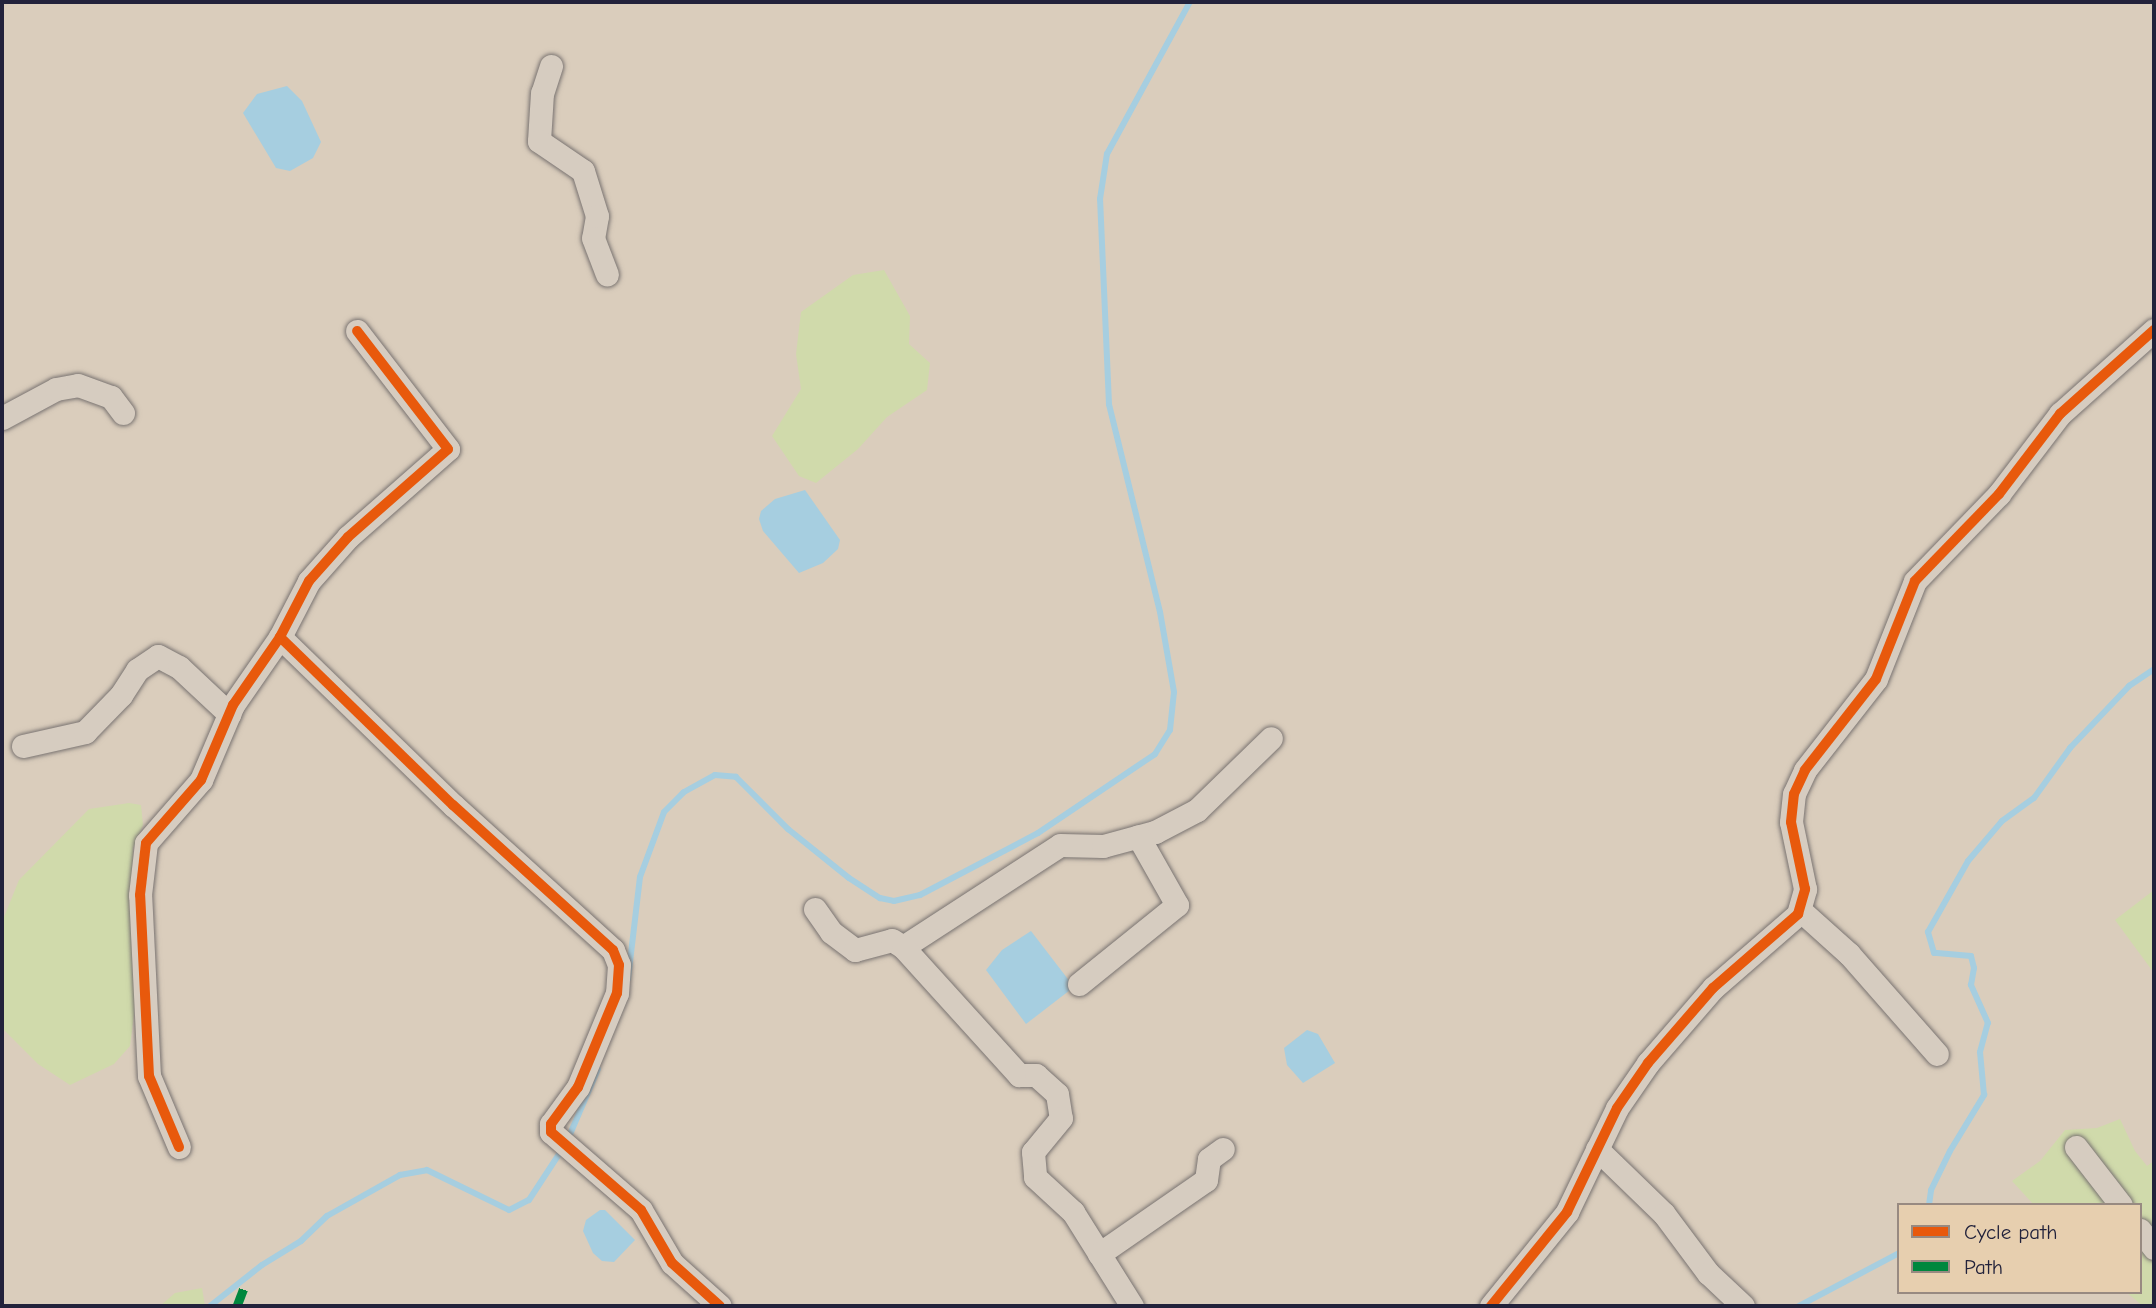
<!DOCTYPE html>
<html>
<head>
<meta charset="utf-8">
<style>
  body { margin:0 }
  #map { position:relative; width:2156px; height:1308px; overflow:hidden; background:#dacdbc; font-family:"Comic Neue",sans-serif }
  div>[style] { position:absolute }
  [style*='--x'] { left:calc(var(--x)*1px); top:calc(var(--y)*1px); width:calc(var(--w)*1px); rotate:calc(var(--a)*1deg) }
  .green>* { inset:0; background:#d0daab }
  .water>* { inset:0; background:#a6cee0 }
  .stream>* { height:6px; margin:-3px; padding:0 3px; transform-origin:3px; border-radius:3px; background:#a6cee0 }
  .roads { filter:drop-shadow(0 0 2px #797371) drop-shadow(0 0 2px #797371) }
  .minor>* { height:23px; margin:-11.5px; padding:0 11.5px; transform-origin:11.5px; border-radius:11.5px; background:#d6ccc0 }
  .quiet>* { height:9px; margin-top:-4.5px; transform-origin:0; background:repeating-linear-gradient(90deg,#00873e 0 18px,transparent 0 27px) }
  .cycleway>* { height:10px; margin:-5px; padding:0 5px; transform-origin:5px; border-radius:5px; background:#e8590c }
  span { translate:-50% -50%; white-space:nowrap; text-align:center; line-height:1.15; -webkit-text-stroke:7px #e7cfaf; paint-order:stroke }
  .frame { position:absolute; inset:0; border:4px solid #22223b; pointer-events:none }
  .legend { position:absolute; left:1897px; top:1203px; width:245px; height:91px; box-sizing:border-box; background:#e7cfaf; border:2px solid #988a81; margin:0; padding:9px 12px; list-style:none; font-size:21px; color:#22223b }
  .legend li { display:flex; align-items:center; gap:14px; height:35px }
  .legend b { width:35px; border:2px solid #988a81 }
</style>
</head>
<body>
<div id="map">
  <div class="green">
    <i style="clip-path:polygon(884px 270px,910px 316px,909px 344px,930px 363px,927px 390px,887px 417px,858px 449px,816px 483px,799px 476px,772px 436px,801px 389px,796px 354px,801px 312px,853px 275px)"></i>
    <i style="clip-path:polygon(129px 803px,141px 805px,143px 825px,133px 848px,132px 915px,138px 984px,130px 1046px,114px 1064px,70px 1085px,38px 1064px,2px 1028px,2px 922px,19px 880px,89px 809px)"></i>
    <i style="clip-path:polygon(2154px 890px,2154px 973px,2115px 920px)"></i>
    <i style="clip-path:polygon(2120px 1119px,2135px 1151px,2147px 1166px,2154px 1161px,2154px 1306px,2143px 1306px,2126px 1292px,2140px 1292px,2140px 1205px,2034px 1205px,2012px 1181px,2040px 1161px,2065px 1130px,2097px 1128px)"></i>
    <i style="clip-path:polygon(202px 1288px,205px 1306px,160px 1306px,175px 1293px)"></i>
  </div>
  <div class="water">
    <i style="clip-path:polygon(287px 86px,302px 101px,321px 142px,313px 158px,290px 171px,276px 168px,243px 113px,257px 94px)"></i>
    <i style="clip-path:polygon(805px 490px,840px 540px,838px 549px,823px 563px,799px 573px,763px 531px,759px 519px,761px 511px,775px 499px)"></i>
    <i style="clip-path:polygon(1031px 931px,1074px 987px,1026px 1024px,986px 970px,1002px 950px)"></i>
    <i style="clip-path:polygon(1307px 1030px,1318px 1034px,1335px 1063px,1303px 1083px,1287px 1065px,1284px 1048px)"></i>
    <i style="clip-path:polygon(600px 1210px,605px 1210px,635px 1240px,614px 1262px,602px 1261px,593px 1253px,583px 1231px,586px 1220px)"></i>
  </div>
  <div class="stream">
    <i style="--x:628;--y:979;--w:103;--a:-83.3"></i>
    <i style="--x:640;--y:877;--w:69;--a:-69.7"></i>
    <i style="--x:664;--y:812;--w:28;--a:-45"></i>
    <i style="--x:684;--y:792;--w:35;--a:-29"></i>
    <i style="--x:715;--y:775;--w:21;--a:5"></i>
    <i style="--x:736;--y:777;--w:74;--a:45"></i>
    <i style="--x:788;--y:829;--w:78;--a:38.8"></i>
    <i style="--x:849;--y:878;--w:37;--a:33"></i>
    <i style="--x:880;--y:898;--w:14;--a:12"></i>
    <i style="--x:894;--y:901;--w:27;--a:-13"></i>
    <i style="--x:920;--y:895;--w:133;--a:-27.7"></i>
    <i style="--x:1038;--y:833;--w:141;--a:-34"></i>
    <i style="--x:1155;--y:754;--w:28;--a:-58"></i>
    <i style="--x:1170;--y:730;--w:38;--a:-84"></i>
    <i style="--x:1174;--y:692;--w:81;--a:-99.9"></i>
    <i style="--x:1160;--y:612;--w:214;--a:-103.8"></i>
    <i style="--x:1109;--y:404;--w:205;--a:-92.5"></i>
    <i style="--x:1100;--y:199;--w:46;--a:-81.2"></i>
    <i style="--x:1107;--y:154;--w:173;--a:-61.4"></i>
    <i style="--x:568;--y:1139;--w:76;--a:-66.8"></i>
    <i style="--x:1929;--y:1205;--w:15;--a:-82"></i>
    <i style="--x:1931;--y:1190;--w:43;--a:-64"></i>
    <i style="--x:1950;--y:1151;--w:66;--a:-58.7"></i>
    <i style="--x:1984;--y:1095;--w:43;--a:-95.3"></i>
    <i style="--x:1980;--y:1052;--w:30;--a:-75"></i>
    <i style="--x:1988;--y:1023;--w:42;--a:-114.1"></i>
    <i style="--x:1971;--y:985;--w:17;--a:-80"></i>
    <i style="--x:1974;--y:968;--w:12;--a:-104"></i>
    <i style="--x:1971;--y:956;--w:37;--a:-175"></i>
    <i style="--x:1934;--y:953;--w:22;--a:-106"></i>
    <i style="--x:1928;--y:932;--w:81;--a:-60.6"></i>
    <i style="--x:1968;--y:861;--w:52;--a:-49.6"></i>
    <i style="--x:2002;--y:821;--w:39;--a:-36"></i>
    <i style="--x:2034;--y:798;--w:62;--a:-54.2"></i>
    <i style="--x:2070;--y:748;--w:86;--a:-46.4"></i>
    <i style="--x:2129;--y:686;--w:30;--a:-34"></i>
    <i style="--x:210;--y:1306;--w:66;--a:-38.3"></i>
    <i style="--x:262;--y:1265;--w:46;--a:-31.6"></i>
    <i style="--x:301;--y:1241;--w:36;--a:-44"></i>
    <i style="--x:327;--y:1216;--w:84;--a:-29.3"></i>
    <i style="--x:400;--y:1175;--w:27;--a:-10"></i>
    <i style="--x:427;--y:1170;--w:91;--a:26"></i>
    <i style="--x:509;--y:1210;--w:22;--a:-27"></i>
    <i style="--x:529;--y:1200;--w:62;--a:-56.8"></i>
    <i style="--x:1799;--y:1306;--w:113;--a:-27.9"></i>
  </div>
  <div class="roads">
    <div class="minor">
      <i style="--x:551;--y:66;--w:28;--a:108"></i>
      <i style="--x:542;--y:93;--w:48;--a:93.6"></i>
      <i style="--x:539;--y:141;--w:53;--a:34.3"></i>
      <i style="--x:583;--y:171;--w:47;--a:72.7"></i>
      <i style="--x:597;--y:216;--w:22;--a:100"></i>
      <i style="--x:593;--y:238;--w:39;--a:69"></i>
      <i style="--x:2;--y:418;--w:61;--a:-28.2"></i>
      <i style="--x:56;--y:389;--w:22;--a:-10"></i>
      <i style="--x:78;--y:385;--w:35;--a:20"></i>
      <i style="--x:111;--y:397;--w:20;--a:53"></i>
      <i style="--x:280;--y:637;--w:241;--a:44.2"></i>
      <i style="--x:453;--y:805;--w:216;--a:42.2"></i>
      <i style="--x:613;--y:950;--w:16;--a:68"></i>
      <i style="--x:619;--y:965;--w:28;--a:94"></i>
      <i style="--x:617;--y:993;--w:102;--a:112.5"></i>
      <i style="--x:578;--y:1087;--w:46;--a:126.1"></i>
      <i style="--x:551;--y:1124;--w:8;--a:90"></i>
      <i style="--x:551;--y:1132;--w:119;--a:40.9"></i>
      <i style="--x:641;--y:1210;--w:61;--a:59.7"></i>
      <i style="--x:672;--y:1263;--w:64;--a:41.9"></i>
      <i style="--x:23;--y:746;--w:64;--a:-12.7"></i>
      <i style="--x:85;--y:732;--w:52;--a:-45.8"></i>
      <i style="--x:121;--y:695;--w:30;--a:-57"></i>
      <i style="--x:137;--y:670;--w:25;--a:-34"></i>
      <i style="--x:158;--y:656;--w:24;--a:28"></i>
      <i style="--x:179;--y:667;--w:69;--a:43.2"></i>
      <i style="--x:815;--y:909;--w:28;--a:55"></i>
      <i style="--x:831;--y:932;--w:30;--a:37"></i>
      <i style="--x:855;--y:950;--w:38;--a:-15"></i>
      <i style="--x:892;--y:940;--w:13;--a:32"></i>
      <i style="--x:903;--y:947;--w:187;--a:-33"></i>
      <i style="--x:1060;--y:845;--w:43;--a:1.3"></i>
      <i style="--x:1103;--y:846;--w:54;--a:-15.1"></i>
      <i style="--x:1155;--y:832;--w:47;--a:-27.6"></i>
      <i style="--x:1197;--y:810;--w:103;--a:-44.2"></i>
      <i style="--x:1800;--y:910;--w:66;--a:41.9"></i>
      <i style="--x:1849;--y:954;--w:133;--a:48.7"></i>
      <i style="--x:903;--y:947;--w:173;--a:47.8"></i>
      <i style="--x:1019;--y:1075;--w:17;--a:0"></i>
      <i style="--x:1036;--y:1075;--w:28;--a:42"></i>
      <i style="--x:1057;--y:1094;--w:24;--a:81"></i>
      <i style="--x:1061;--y:1118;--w:44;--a:129.5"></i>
      <i style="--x:1033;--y:1152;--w:25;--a:85"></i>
      <i style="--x:1035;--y:1177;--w:52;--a:42.6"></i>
      <i style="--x:1073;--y:1212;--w:111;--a:57.9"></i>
      <i style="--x:1079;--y:984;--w:126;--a:-38.9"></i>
      <i style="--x:1177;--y:905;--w:79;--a:-119.5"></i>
      <i style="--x:179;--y:1147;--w:77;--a:-112.9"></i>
      <i style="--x:149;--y:1076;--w:181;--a:-92.8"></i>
      <i style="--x:140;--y:895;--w:52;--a:-83.4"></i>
      <i style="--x:146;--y:843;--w:84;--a:-48.9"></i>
      <i style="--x:201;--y:780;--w:82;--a:-66.9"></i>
      <i style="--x:233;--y:705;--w:83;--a:-55.3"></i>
      <i style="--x:280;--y:637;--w:63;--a:-62.6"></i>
      <i style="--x:309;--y:581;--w:59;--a:-48.4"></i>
      <i style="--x:348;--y:537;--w:133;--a:-41.3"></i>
      <i style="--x:448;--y:449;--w:149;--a:-127.6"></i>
      <i style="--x:2076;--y:1147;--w:73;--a:52.2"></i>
      <i style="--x:1597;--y:1149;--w:93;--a:44.1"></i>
      <i style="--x:1664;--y:1214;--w:74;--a:53.3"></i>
      <i style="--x:1708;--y:1273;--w:48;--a:43.3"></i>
      <i style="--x:2140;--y:1230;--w:23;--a:52"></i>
      <i style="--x:1099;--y:1254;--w:130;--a:-34.7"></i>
      <i style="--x:1206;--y:1180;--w:21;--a:-82"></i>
      <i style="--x:1209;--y:1159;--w:17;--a:-36"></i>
      <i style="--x:1491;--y:1306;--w:121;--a:-51"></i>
      <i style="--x:1567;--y:1212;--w:115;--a:-64.3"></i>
      <i style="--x:1617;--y:1108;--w:55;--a:-55.4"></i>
      <i style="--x:1648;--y:1063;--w:99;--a:-49.1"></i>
      <i style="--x:1713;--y:988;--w:113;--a:-41"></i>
      <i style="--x:1798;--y:914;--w:26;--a:-74"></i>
      <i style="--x:1805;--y:889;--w:68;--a:-101.8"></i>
      <i style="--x:1791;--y:822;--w:28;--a:-84"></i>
      <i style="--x:1794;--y:794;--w:26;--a:-65"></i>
      <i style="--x:1805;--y:770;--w:115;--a:-52"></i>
      <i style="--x:1876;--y:679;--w:105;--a:-68.3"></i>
      <i style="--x:1915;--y:581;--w:121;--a:-46"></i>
      <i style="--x:1999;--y:494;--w:101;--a:-52.7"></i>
      <i style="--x:2060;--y:414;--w:126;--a:-41.8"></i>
    </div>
  </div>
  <div class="quiet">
    <i style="--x:237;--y:1306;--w:22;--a:-69"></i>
  </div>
  <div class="cycleway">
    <i style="--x:280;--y:637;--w:241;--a:44.2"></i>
    <i style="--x:453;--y:805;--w:216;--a:42.2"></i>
    <i style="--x:613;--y:950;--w:16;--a:68"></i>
    <i style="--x:619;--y:965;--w:28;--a:94"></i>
    <i style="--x:617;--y:993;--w:102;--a:112.5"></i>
    <i style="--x:578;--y:1087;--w:46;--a:126.1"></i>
    <i style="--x:551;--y:1124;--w:8;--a:90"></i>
    <i style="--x:551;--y:1132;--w:119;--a:40.9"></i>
    <i style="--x:641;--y:1210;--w:61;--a:59.7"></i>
    <i style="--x:672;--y:1263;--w:64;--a:41.9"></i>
    <i style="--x:179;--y:1147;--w:77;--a:-112.9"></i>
    <i style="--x:149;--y:1076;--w:181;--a:-92.8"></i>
    <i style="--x:140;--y:895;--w:52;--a:-83.4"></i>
    <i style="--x:146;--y:843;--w:84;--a:-48.9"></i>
    <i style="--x:201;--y:780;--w:82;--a:-66.9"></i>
    <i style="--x:233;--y:705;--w:83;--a:-55.3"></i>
    <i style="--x:280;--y:637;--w:63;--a:-62.6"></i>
    <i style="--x:309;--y:581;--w:59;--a:-48.4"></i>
    <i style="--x:348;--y:537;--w:133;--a:-41.3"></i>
    <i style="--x:448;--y:449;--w:149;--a:-127.6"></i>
    <i style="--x:1491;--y:1306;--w:121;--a:-51"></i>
    <i style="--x:1567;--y:1212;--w:115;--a:-64.3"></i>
    <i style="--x:1617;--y:1108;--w:55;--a:-55.4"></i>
    <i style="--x:1648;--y:1063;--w:99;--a:-49.1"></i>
    <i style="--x:1713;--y:988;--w:113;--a:-41"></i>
    <i style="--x:1798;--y:914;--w:26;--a:-74"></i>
    <i style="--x:1805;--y:889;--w:68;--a:-101.8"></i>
    <i style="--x:1791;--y:822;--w:28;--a:-84"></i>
    <i style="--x:1794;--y:794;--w:26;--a:-65"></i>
    <i style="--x:1805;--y:770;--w:115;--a:-52"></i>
    <i style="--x:1876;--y:679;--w:105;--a:-68.3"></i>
    <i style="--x:1915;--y:581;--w:121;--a:-46"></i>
    <i style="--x:1999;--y:494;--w:101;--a:-52.7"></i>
    <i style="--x:2060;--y:414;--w:126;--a:-41.8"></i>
  </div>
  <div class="frame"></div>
  <ul class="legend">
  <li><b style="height:9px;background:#e8590c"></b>Cycle path</li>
  <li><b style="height:9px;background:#00873e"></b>Path</li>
  </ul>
</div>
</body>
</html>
